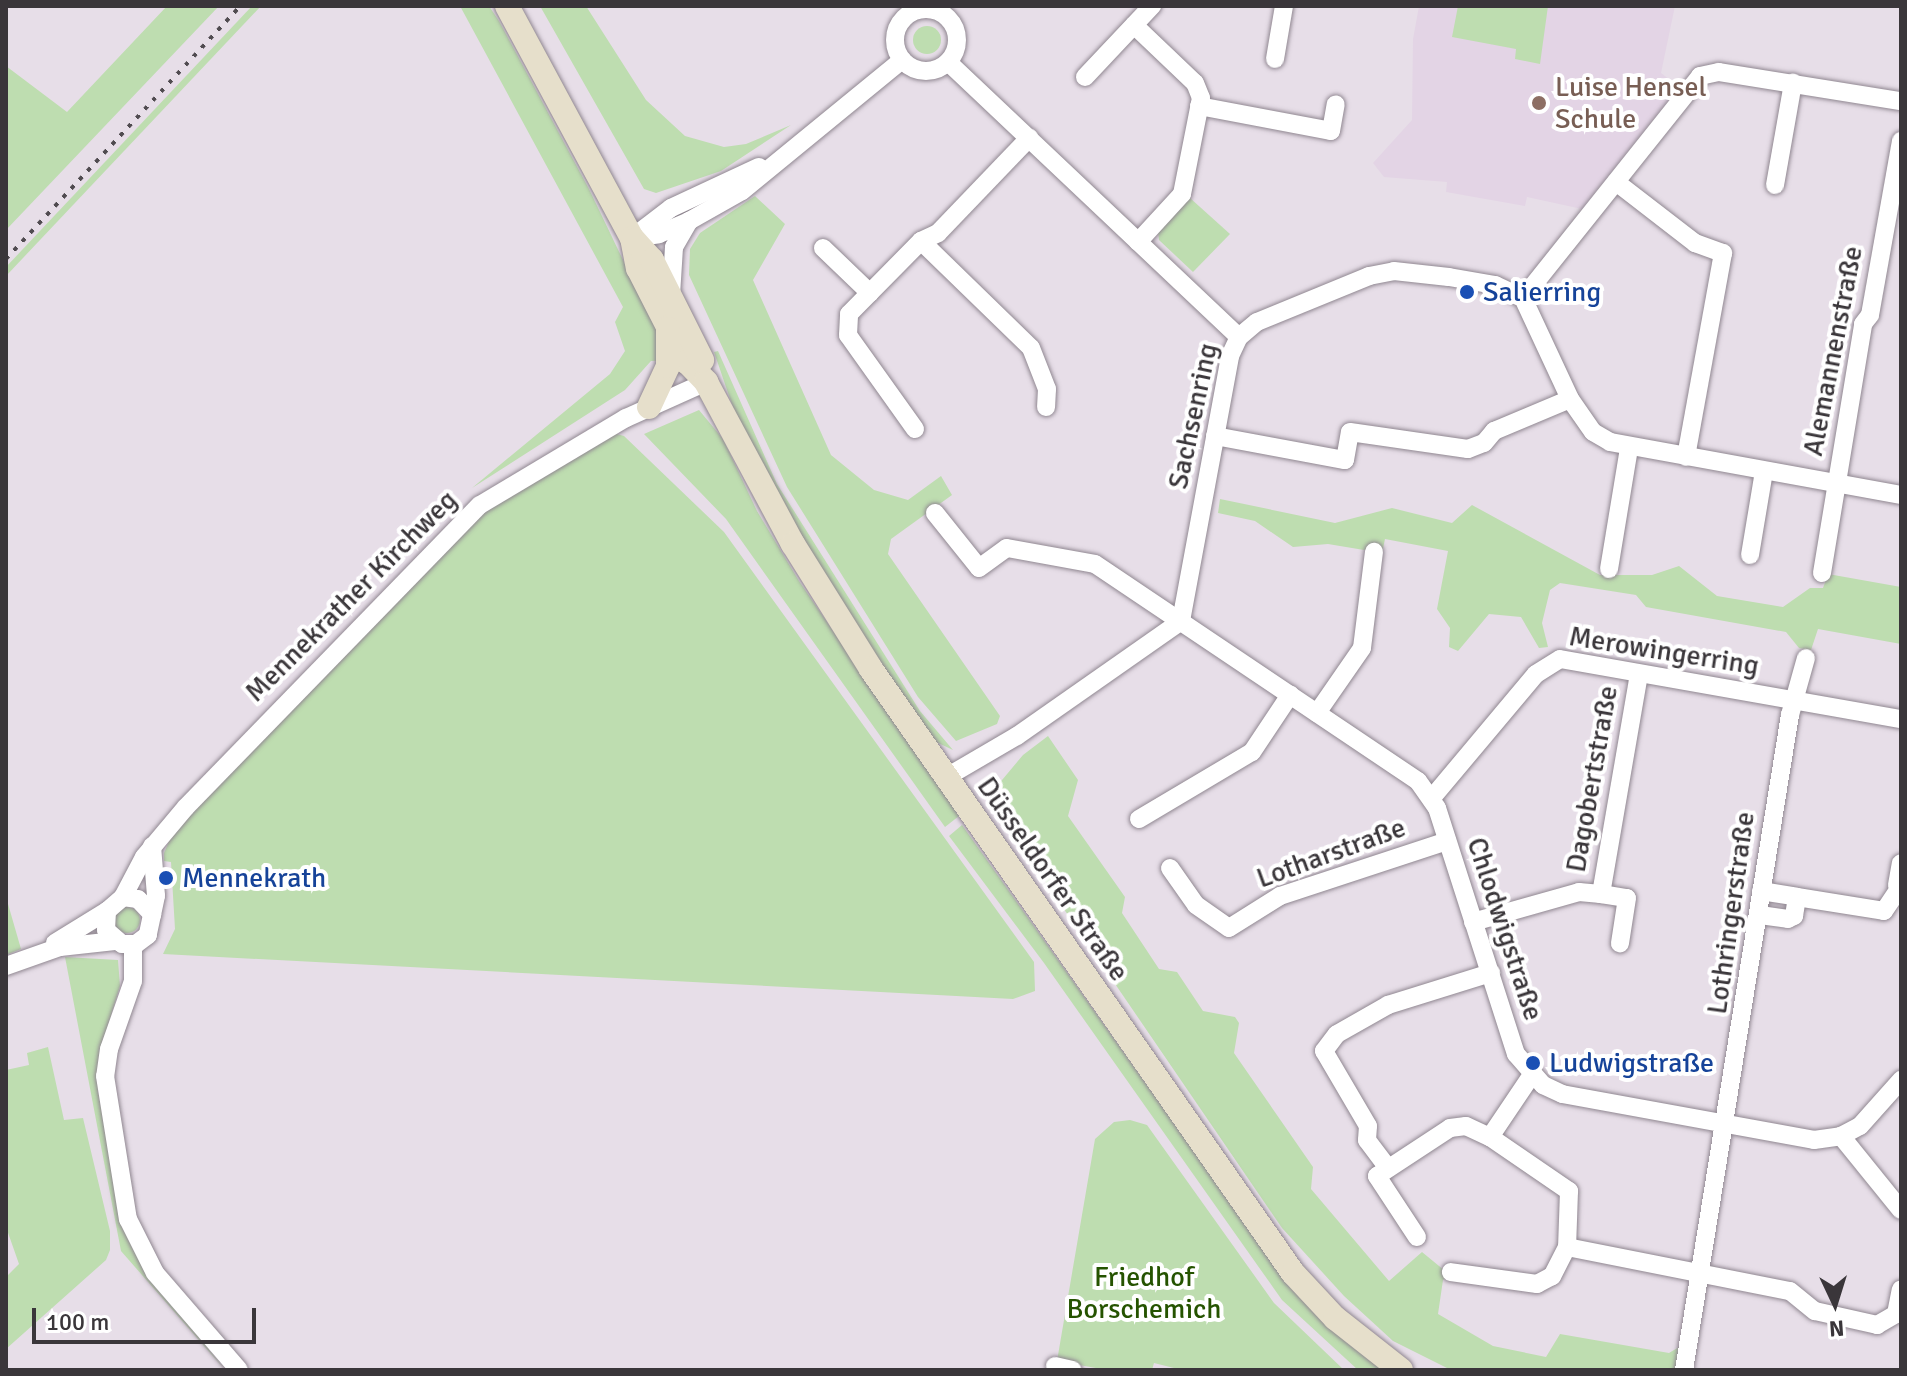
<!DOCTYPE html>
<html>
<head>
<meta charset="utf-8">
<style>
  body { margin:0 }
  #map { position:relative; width:1907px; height:1376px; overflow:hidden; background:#e7dee8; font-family:Signika,sans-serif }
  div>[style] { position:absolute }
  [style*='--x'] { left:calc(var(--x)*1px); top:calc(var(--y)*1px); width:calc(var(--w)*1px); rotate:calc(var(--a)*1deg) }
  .built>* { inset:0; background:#e3d4e5 }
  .green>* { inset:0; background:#beddb0 }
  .round { border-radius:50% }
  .roads { filter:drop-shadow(0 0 2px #908791) drop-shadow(0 0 2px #908791) }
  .minor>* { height:18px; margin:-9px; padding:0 9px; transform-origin:9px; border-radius:9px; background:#fff }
  .minor>.ring { margin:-9px; padding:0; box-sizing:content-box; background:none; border:18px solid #fff; border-radius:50% }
  .secondary>* { height:24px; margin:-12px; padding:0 12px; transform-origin:12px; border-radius:12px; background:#e6dfcb }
  .rail>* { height:4px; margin-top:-2px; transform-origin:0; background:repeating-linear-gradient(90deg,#504b50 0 4px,transparent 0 12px) }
  .dots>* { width:22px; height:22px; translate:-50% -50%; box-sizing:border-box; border:4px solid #fff; border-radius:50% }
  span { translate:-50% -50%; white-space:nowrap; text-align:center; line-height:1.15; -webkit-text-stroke:8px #fff; paint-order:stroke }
  .education-label { font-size:28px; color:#785e54 }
  .left { translate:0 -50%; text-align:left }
  .transit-label { font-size:28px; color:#164399 }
  .street-label { font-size:28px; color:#3a363a }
  .park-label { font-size:28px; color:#255300 }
  .frame { position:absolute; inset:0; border:8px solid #3a363a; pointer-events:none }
  .north { position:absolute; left:1795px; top:1264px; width:80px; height:80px; -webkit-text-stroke:6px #fff; paint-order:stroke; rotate:176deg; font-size:22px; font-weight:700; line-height:32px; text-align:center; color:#3a363a }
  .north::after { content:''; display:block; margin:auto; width:28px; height:36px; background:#3a363a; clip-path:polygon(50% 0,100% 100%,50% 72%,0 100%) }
  .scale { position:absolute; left:32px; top:1308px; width:224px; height:36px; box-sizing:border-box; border:4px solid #3a363a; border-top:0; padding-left:10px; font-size:24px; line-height:28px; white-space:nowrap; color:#3a363a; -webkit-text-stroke:6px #fff; paint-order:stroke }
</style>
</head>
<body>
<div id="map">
  <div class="built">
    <i style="clip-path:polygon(1419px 6px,1675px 6px,1661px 73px,1679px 87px,1582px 209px,1527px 197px,1525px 206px,1446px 192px,1447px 182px,1384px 177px,1373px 163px,1412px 120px,1413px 39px)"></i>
  </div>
  <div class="green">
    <i style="clip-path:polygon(167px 6px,219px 6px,6px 230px,6px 66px,67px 112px)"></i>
    <i style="clip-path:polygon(252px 6px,261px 6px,6px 276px,6px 267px)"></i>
    <i style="clip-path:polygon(460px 6px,489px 6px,499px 21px,589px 189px,658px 333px,664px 361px,651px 361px,625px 390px,472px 488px,610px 374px,625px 351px,615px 322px,623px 307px)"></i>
    <i style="clip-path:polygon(540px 6px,586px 6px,646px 100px,685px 136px,724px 147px,746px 144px,791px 125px,721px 171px,656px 193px,644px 189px)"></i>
    <i style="clip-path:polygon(1458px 6px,1548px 6px,1540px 64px,1515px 59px,1516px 49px,1452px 37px)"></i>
    <i class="round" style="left:913px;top:26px;width:28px;height:28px"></i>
    <i style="clip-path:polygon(755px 196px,785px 224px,753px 280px,831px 455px,874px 490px,908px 500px,941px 476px,952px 495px,891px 539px,888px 554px,1000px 716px,997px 724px,956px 741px,918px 697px,787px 487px,689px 275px,690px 249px,700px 233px)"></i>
    <i style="clip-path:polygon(1190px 198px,1230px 234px,1193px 272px,1159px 240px,1158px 230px)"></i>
    <i style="clip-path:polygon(718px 351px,777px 484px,920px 711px,953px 750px,934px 741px,875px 657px,781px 501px,737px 419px,714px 352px)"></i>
    <i style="clip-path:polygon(699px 410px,723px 439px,757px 511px,799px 581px,959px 816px,945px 827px,726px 519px,644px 434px)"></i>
    <i style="clip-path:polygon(613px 433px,624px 436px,724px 532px,1034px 962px,1035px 991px,1013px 999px,163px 954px,175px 929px,171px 862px,164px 861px,164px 853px,174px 830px,458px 532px,505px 497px)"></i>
    <i style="clip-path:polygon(1220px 499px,1335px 523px,1392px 508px,1452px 523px,1472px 505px,1600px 575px,1652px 575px,1679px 566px,1717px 596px,1783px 607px,1810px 588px,1823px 588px,1828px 574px,1901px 587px,1901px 644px,1818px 629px,1811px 650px,1799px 648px,1786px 632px,1646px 607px,1636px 595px,1560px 583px,1550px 590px,1542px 623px,1548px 647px,1539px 648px,1521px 617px,1489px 614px,1458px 651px,1449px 647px,1450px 628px,1437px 609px,1448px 551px,1385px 539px,1382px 553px,1328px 544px,1293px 547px,1255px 521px,1218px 513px)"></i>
    <i style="clip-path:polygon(1048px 736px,1078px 780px,1068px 816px,1125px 897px,1122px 913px,1159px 969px,1177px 972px,1203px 1011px,1235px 1017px,1239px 1023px,1234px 1053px,1313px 1167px,1311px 1189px,1389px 1281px,1422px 1252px,1450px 1275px,1443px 1280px,1438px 1314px,1493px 1346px,1546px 1357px,1560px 1334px,1669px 1353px,1679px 1347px,1678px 1370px,1451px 1370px,1393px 1341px,1344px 1296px,1282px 1228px,1005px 823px,992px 792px,1023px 755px)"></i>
    <i style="clip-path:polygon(962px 825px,1262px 1247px,1329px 1327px,1383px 1370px,1358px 1370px,1282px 1300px,1044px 963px,949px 836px)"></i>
    <i style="clip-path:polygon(6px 897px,21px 949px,6px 955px)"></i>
    <i class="round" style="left:114px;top:907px;width:26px;height:26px"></i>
    <i style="clip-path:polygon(65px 957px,118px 960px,120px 986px,102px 1045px,98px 1090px,119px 1207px,151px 1277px,225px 1370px,121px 1251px)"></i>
    <i style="clip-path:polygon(48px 1047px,64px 1120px,83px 1118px,110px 1231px,110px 1250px,106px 1260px,6px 1349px,6px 1277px,19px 1264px,6px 1227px,6px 1070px,29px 1065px,27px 1053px)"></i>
    <i style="clip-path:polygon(1130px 1120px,1147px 1125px,1274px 1303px,1344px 1370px,1182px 1370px,1154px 1363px,1152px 1370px,1107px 1370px,1057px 1361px,1095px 1139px,1114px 1122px)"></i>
  </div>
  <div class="roads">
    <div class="minor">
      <i class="ring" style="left:895px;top:9px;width:44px;height:44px"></i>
      <i style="--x:1134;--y:25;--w:84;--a:43.6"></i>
      <i style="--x:1195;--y:83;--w:16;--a:68"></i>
      <i style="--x:1201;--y:98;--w:98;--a:101.2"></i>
      <i style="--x:1182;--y:194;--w:65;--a:132.5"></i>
      <i style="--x:1275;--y:59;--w:54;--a:-80.4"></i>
      <i style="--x:948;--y:62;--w:400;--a:43.4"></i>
      <i style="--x:1085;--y:77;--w:98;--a:-46.7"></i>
      <i style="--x:1199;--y:106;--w:134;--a:10.7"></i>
      <i style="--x:1331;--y:131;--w:27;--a:-80"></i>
      <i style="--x:1616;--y:182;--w:100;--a:37.7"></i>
      <i style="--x:1695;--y:243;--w:30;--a:20"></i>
      <i style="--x:1723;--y:253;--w:207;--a:100.3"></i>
      <i style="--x:1775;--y:185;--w:104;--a:-80"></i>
      <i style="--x:632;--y:238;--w:49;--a:-37.6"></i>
      <i style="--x:671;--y:208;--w:97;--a:-25"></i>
      <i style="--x:632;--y:238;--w:27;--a:-8"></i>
      <i style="--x:659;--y:234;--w:33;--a:-23"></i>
      <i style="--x:921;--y:241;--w:153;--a:44.2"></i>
      <i style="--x:1031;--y:348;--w:44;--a:68.7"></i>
      <i style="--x:1047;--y:389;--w:18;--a:93"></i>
      <i style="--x:823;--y:248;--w:65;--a:43.8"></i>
      <i style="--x:671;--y:295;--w:48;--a:-86.4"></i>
      <i style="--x:674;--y:247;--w:30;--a:-60"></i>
      <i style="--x:689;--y:221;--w:61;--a:-29.5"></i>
      <i style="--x:742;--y:191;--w:207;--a:-39.3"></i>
      <i style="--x:1523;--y:298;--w:284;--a:-51.4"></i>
      <i style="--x:1700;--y:76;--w:19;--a:-12"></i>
      <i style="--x:1719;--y:72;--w:184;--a:9.1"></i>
      <i style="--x:915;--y:429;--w:115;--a:-125.5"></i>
      <i style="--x:848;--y:335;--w:21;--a:-87"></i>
      <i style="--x:849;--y:314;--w:103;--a:-45.4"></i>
      <i style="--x:921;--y:241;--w:19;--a:-25"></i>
      <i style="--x:938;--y:233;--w:132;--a:-46.2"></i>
      <i style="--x:1215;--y:436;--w:132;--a:10.5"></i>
      <i style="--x:1345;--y:460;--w:28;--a:-80"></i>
      <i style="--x:1350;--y:432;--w:119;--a:8.2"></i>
      <i style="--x:1468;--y:449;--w:17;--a:-21"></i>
      <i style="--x:1484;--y:443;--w:16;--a:-50"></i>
      <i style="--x:1494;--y:431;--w:82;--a:-22.8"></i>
      <i style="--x:935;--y:513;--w:70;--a:51.3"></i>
      <i style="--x:979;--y:568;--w:34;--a:-36"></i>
      <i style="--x:1007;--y:548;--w:89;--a:10.3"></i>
      <i style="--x:1095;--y:564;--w:389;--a:33.9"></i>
      <i style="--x:1418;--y:781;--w:33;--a:55"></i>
      <i style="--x:1437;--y:808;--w:258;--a:72.2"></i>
      <i style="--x:1516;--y:1054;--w:41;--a:48.9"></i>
      <i style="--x:1543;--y:1085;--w:21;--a:25"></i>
      <i style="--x:1562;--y:1094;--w:256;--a:10.3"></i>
      <i style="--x:1814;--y:1140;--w:27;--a:-8"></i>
      <i style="--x:1841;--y:1136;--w:21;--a:-28"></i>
      <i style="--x:1860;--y:1126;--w:62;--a:-48.3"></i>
      <i style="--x:1750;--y:555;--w:85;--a:-80.5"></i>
      <i style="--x:1609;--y:569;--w:123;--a:-80.6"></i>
      <i style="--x:1822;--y:573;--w:252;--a:-80.6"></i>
      <i style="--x:1863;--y:324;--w:11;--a:-52"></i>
      <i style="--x:1870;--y:315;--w:177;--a:-79.9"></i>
      <i style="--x:1317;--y:713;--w:79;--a:-55.3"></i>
      <i style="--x:1362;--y:648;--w:97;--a:-82.9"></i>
      <i style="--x:945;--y:778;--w:83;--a:-30.3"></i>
      <i style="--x:1017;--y:736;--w:200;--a:-35"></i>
      <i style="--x:1181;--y:621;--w:269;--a:-79.5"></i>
      <i style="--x:1230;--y:356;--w:21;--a:-65"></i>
      <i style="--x:1239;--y:337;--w:23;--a:-40"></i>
      <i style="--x:1257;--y:322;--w:121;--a:-22.3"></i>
      <i style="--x:1369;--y:276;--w:25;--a:-11"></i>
      <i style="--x:1394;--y:271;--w:55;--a:6.2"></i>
      <i style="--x:1449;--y:277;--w:47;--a:9.9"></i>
      <i style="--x:1495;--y:285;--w:31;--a:25"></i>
      <i style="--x:1523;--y:298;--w:111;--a:65"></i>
      <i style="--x:1570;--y:399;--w:40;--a:55.1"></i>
      <i style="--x:1593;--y:432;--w:20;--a:30"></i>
      <i style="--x:1610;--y:442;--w:296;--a:10.3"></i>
      <i style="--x:1431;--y:799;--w:163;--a:-50"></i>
      <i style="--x:1536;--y:674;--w:28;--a:-32"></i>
      <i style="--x:1560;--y:659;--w:346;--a:10"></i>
      <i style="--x:1139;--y:819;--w:131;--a:-30.7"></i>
      <i style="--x:1252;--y:752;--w:69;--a:-56.3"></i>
      <i style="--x:152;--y:846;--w:50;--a:85.4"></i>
      <i style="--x:156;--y:896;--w:40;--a:102"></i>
      <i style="--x:148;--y:935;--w:15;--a:143"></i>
      <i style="--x:136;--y:944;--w:14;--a:180"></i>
      <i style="--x:122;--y:944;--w:21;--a:-139"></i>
      <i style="--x:106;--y:930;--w:19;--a:-87"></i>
      <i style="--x:107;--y:911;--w:21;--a:-41"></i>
      <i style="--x:123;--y:897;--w:15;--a:8"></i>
      <i style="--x:138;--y:899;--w:21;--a:47"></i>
      <i style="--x:1170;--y:868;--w:45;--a:54.9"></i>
      <i style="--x:1196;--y:905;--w:40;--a:34.9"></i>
      <i style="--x:1229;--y:928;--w:60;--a:-32.1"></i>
      <i style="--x:1280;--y:896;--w:176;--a:-18.2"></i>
      <i style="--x:1897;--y:885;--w:22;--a:-80"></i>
      <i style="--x:1761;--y:891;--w:36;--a:9"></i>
      <i style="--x:1601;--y:894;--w:26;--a:9"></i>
      <i style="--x:1627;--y:898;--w:46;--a:98.8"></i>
      <i style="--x:123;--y:897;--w:45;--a:-62.3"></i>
      <i style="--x:144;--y:857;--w:65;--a:-50"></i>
      <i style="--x:186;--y:807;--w:421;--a:-45.8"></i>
      <i style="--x:480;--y:505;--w:170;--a:-30.8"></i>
      <i style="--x:626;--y:418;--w:88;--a:-24.2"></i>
      <i style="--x:1760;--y:915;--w:28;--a:8"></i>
      <i style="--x:1788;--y:919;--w:7;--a:-27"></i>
      <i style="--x:1794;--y:916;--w:19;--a:-81"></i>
      <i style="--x:1797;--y:897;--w:88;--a:9.1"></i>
      <i style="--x:1884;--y:911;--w:30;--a:-56"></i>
      <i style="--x:1473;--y:922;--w:110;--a:-15.8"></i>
      <i style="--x:1579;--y:892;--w:22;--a:5"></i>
      <i style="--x:1601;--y:894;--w:223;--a:-80.2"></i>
      <i style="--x:55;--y:943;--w:61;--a:-31.6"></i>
      <i style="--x:133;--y:945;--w:36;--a:90"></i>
      <i style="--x:133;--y:981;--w:72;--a:109.4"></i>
      <i style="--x:109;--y:1049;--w:27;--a:98"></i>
      <i style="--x:105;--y:1076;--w:145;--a:80.9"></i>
      <i style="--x:128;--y:1219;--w:60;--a:63.4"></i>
      <i style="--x:155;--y:1273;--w:128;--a:49.1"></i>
      <i style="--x:6;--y:966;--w:57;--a:-19.4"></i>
      <i style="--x:60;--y:947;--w:55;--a:-6.2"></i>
      <i style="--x:1841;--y:1136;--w:95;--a:51"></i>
      <i style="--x:1490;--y:1137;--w:73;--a:-56.1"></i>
      <i style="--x:1388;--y:1168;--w:35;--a:-127"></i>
      <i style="--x:1367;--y:1140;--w:14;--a:-86"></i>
      <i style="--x:1368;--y:1126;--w:87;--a:-120.4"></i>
      <i style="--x:1324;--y:1051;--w:21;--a:-53"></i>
      <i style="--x:1337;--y:1034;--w:59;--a:-29.6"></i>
      <i style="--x:1388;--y:1005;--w:108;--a:-17.3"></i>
      <i style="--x:1417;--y:1237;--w:73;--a:-123.3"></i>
      <i style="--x:1377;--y:1176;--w:87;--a:-33.3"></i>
      <i style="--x:1450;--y:1128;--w:16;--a:-7"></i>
      <i style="--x:1466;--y:1126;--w:26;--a:25"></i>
      <i style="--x:1490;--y:1137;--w:96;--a:34.4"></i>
      <i style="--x:1569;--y:1191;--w:56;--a:92"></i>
      <i style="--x:1567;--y:1247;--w:33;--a:117"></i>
      <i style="--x:1552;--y:1276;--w:17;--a:152"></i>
      <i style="--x:1537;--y:1284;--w:87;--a:-172.1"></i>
      <i style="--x:1567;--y:1247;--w:227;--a:11.2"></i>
      <i style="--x:1790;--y:1291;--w:32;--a:39"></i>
      <i style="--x:1815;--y:1311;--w:64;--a:12.7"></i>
      <i style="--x:1877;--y:1325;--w:22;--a:-30"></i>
      <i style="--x:1896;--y:1314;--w:25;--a:-79"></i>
      <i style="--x:1055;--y:1366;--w:18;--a:13"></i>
      <i style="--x:1684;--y:1370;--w:664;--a:-80.81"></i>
      <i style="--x:1790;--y:715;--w:59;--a:-74.3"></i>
    </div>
    <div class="secondary">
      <i style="--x:507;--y:6;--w:264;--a:61.7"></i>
      <i style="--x:632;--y:238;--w:31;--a:79"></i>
      <i style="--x:638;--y:268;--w:66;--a:63"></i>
      <i style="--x:668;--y:327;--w:40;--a:62"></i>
      <i style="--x:687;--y:362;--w:28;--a:46"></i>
      <i style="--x:706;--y:382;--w:184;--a:61.8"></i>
      <i style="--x:793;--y:544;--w:147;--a:58"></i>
      <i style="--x:871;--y:669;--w:737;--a:55.06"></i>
      <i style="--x:1293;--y:1273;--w:62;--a:47"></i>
      <i style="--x:1335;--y:1318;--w:84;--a:38.2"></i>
      <i style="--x:634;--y:240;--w:27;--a:48"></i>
      <i style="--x:652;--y:260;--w:112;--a:63.4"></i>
      <i style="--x:649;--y:407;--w:45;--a:-65.1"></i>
      <i style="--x:668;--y:366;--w:37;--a:-90"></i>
    </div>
  </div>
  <div class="rail">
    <i style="--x:6;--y:259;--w:345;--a:-47.2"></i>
  </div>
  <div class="dots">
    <i style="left:1539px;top:103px;background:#8d6e63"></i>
    <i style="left:1467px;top:292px;background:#1a4fb4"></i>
    <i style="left:166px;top:878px;background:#1a4fb4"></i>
    <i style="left:1533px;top:1063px;background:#1a4fb4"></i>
  </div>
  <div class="education-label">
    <span class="left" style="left:1555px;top:103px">Luise Hensel<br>Schule</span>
  </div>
  <div class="transit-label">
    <span class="left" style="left:1483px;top:292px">Salierring</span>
    <span class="left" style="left:182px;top:878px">Mennekrath</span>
    <span class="left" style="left:1549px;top:1063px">Ludwigstraße</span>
  </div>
  <div class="street-label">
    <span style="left:1833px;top:351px;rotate:-79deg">Alemannenstraße</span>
    <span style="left:1193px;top:416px;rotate:-78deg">Sachsenring</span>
    <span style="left:351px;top:596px;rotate:-45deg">Mennekrather Kirchweg</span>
    <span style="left:1664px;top:651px;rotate:9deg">Merowingerring</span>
    <span style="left:1592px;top:779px;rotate:-80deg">Dagobertstraße</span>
    <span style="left:1331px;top:853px;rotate:-20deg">Lotharstraße</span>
    <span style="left:1053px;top:879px;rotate:55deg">Düsseldorfer Straße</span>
    <span style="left:1731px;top:913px;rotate:-82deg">Lothringerstraße</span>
    <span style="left:1505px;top:929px;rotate:72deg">Chlodwigstraße</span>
  </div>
  <div class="park-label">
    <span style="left:1144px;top:1293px">Friedhof<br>Borschemich</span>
  </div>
  <div class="frame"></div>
  <div class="north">N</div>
  <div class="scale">100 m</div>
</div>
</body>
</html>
